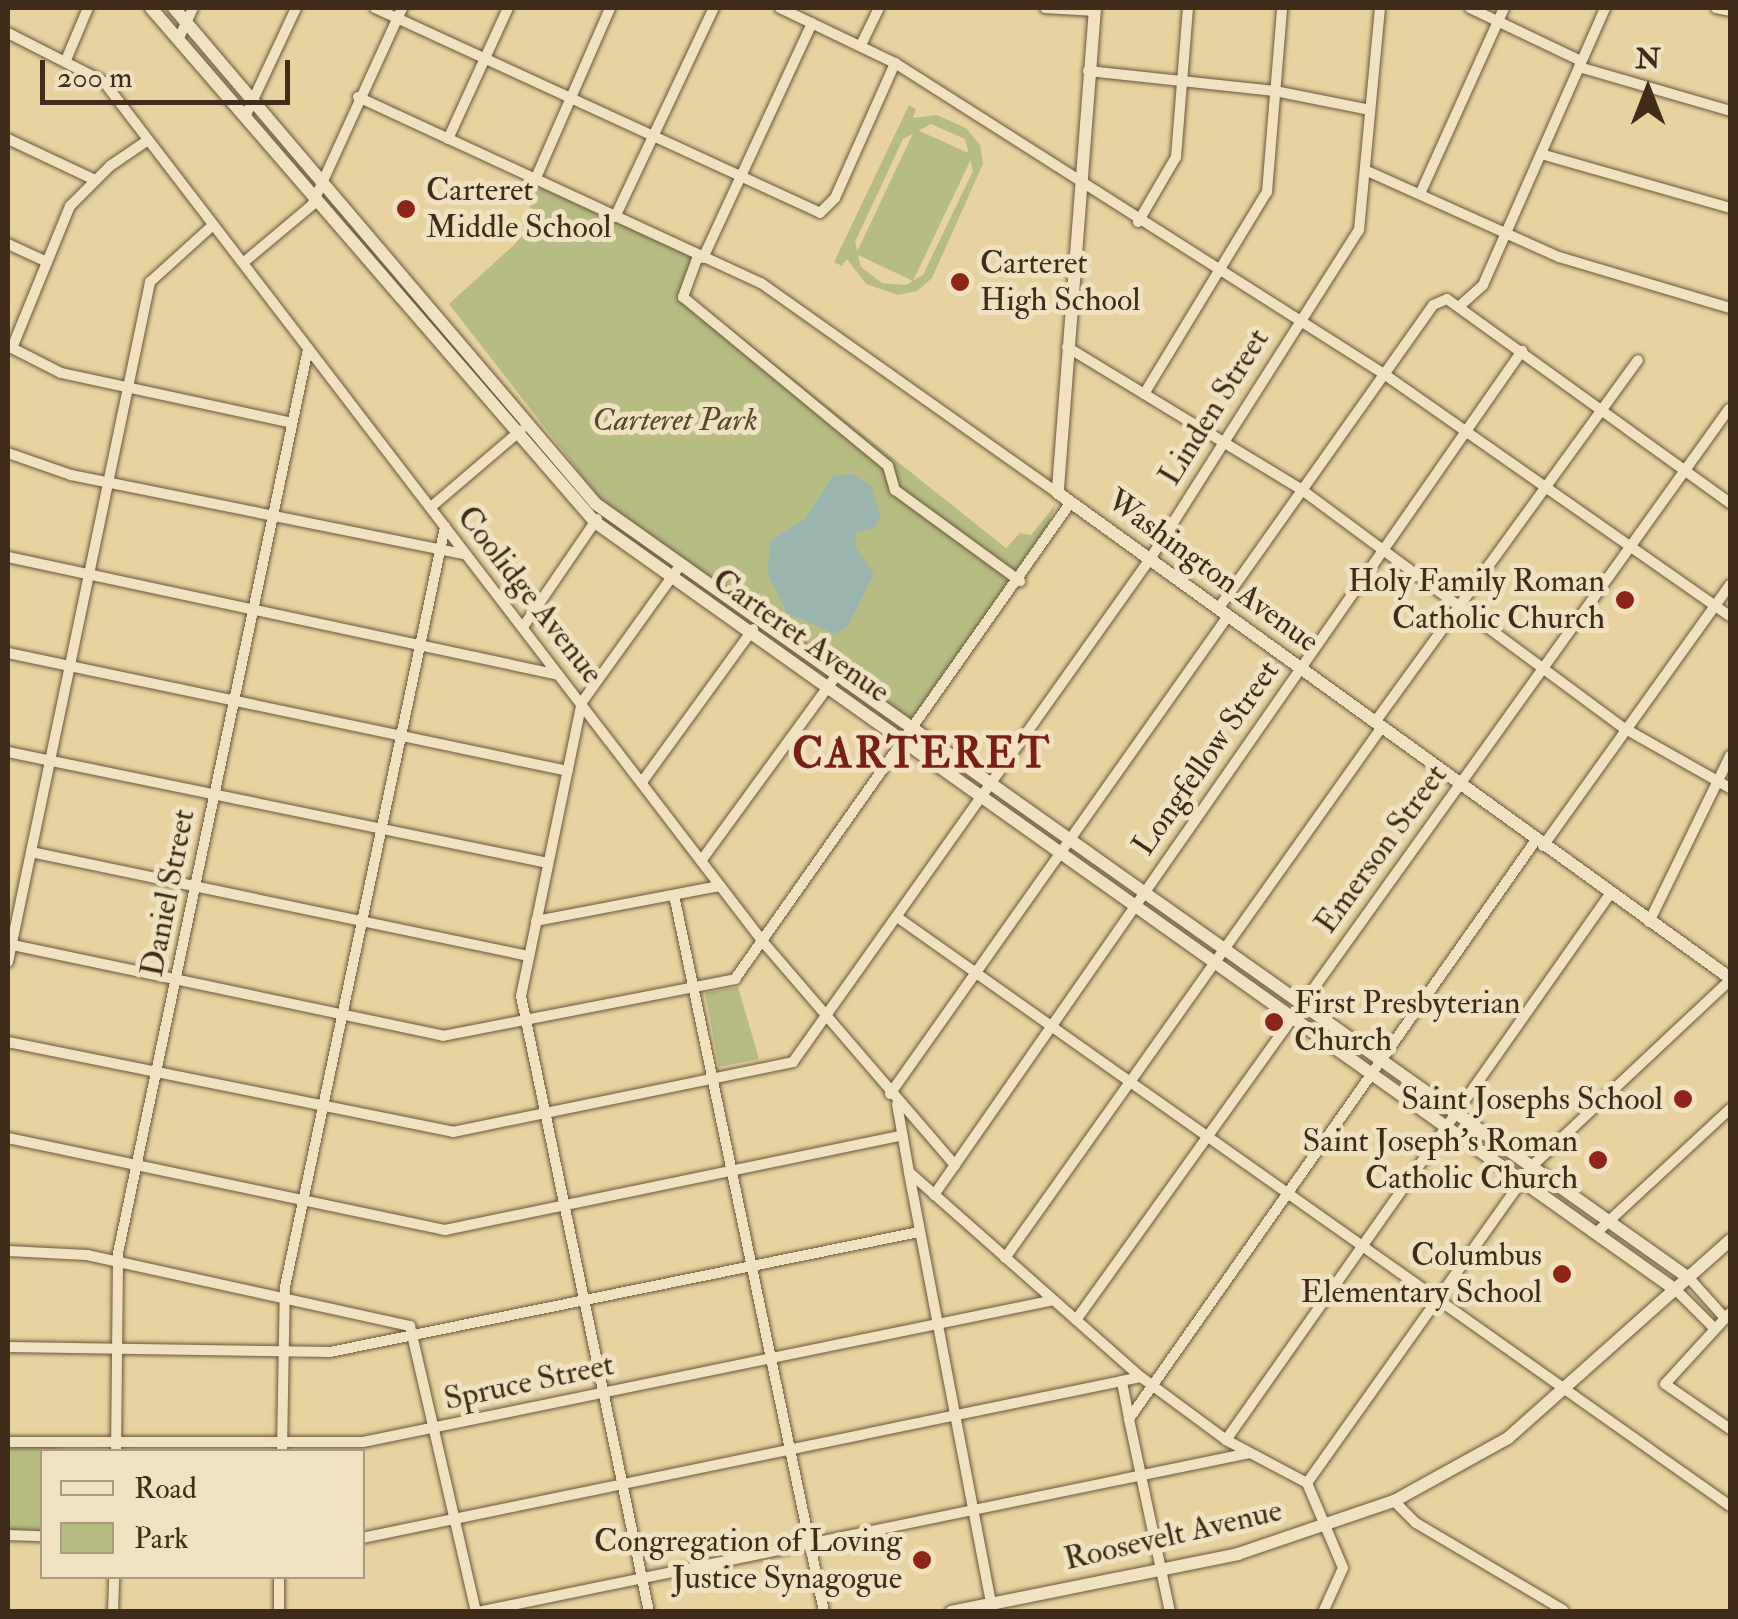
<!DOCTYPE html>
<html>
<head>
<meta charset="utf-8">
<style>
  body { margin:0 }
  #map { position:relative; width:1738px; height:1619px; overflow:hidden; background:#e8d3a0; font-family:"IM FELL Double Pica",serif }
  div>[style] { position:absolute }
  [style*='--x'] { left:calc(var(--x)*1px); top:calc(var(--y)*1px); width:calc(var(--w)*1px); rotate:calc(var(--a)*1deg) }
  .green>* { inset:0; background:#b7bc83 }
  .water>* { inset:0; background:#9bb6af }
  .roads { filter:drop-shadow(0 0 2px #6a563b) drop-shadow(0 0 2px #6a563b) }
  .minor>* { height:10px; margin:-5px; padding:0 5px; transform-origin:5px; border-radius:5px; background:#f0e2c1 }
  .tertiary>* { height:12px; margin:-6px; padding:0 6px; transform-origin:6px; border-radius:6px; background:#f0e2c1 }
  .dots>* { width:28px; height:28px; translate:-50% -50%; box-sizing:border-box; border:5px solid #f0e2c1; border-radius:50% }
  span { translate:-50% -50%; white-space:nowrap; text-align:center; line-height:1.15; -webkit-text-stroke:10px #f0e2c1; paint-order:stroke }
  .poi-label { font-size:32px; color:#402c19 }
  .left { translate:0 -50%; text-align:left }
  .right { translate:-100% -50%; text-align:right }
  .street-label { font-size:32px; color:#402c19 }
  .park-label { font-size:32px; color:#58492e; font-style:italic }
  .district-label { font-size:42px; color:#7a1f14; font-weight:700; letter-spacing:2.5px }
  .frame { position:absolute; inset:0; border:10px solid #402c19; pointer-events:none }
  .legend { position:absolute; left:40px; top:1449px; width:325px; height:130px; box-sizing:border-box; background:#f0e2c1; border:2px solid #aa997e; margin:0; padding:12px 18px; list-style:none; font-size:30px; color:#402c19 }
  .legend li { display:flex; align-items:center; gap:20px; height:50px }
  .legend b { width:50px; border:2px solid #aa997e }
  .north { position:absolute; left:1598px; top:40px; width:100px; height:100px; -webkit-text-stroke:8px #f0e2c1; paint-order:stroke; rotate:0deg; font-size:28px; font-weight:700; line-height:40px; text-align:center; color:#402c19 }
  .north::after { content:''; display:block; margin:auto; width:35px; height:45px; background:#402c19; clip-path:polygon(50% 0,100% 100%,50% 72%,0 100%) }
  .scale { position:absolute; left:40px; top:60px; width:250px; height:45px; box-sizing:border-box; border:5px solid #402c19; border-top:0; padding-left:12px; font-size:30px; line-height:35px; white-space:nowrap; color:#402c19; -webkit-text-stroke:8px #f0e2c1; paint-order:stroke }
</style>
</head>
<body>
<div id="map">
  <div class="green">
    <i style="clip-path:polygon(evenodd,909px 105px,916px 109px,913px 118px,937px 115px,966px 128px,980px 145px,983px 164px,932px 278px,917px 291px,898px 295px,866px 284px,847px 259px,842px 266px,834px 262px,909px 105px,931px 124px,965px 139px,973px 171px,923px 275px,906px 285px,882px 283px,861px 267px,855px 242px,903px 139px,931px 124px)"></i>
    <i style="clip-path:polygon(915px 129px,973px 155px,913px 281px,856px 254px)"></i>
    <i style="clip-path:polygon(539px 183px,703px 257px,687px 294px,1006px 548px,1020px 533px,1031px 535px,1056px 504px,1045px 533px,912px 721px,601px 500px,449px 304px,516px 243px)"></i>
    <i style="clip-path:polygon(738px 987px,759px 1059px,719px 1067px,705px 993px)"></i>
    <i style="clip-path:polygon(8px 1446px,63px 1447px,42px 1452px,42px 1531px,8px 1530px)"></i>
  </div>
  <div class="water">
    <i style="clip-path:polygon(852px 474px,871px 485px,881px 518px,874px 528px,855px 533px,856px 548px,874px 574px,848px 626px,835px 634px,787px 613px,767px 572px,771px 540px,804px 520px,833px 476px)"></i>
  </div>
  <div class="roads">
    <div class="minor">
      <i style="--x:375;--y:8;--w:490;--a:24.7"></i>
      <i style="--x:820;--y:213;--w:21;--a:-45"></i>
      <i style="--x:835;--y:198;--w:148;--a:-66"></i>
      <i style="--x:780;--y:8;--w:127;--a:25.6"></i>
      <i style="--x:895;--y:63;--w:580;--a:32.46"></i>
      <i style="--x:1384;--y:374;--w:422;--a:35"></i>
      <i style="--x:1045;--y:8;--w:50;--a:3.4"></i>
      <i style="--x:1470;--y:8;--w:123;--a:25.5"></i>
      <i style="--x:1716;--y:8;--w:14;--a:12"></i>
      <i style="--x:8;--y:33;--w:108;--a:27"></i>
      <i style="--x:104;--y:82;--w:1085;--a:52.53"></i>
      <i style="--x:764;--y:943;--w:293;--a:49.3"></i>
      <i style="--x:178;--y:40;--w:35;--a:-65"></i>
      <i style="--x:861;--y:45;--w:41;--a:-64.1"></i>
      <i style="--x:66;--y:60;--w:56;--a:-67.1"></i>
      <i style="--x:1579;--y:67;--w:157;--a:16.2"></i>
      <i style="--x:1088;--y:71;--w:188;--a:6.1"></i>
      <i style="--x:1275;--y:91;--w:97;--a:11.3"></i>
      <i style="--x:358;--y:97;--w:444;--a:24.8"></i>
      <i style="--x:761;--y:283;--w:364;--a:35.3"></i>
      <i style="--x:245;--y:117;--w:120;--a:-64.9"></i>
      <i style="--x:8;--y:139;--w:96;--a:25.2"></i>
      <i style="--x:448;--y:139;--w:144;--a:-65.4"></i>
      <i style="--x:1541;--y:154;--w:197;--a:15.9"></i>
      <i style="--x:1365;--y:170;--w:213;--a:24.2"></i>
      <i style="--x:1559;--y:257;--w:178;--a:16.6"></i>
      <i style="--x:535;--y:180;--w:188;--a:-66.4"></i>
      <i style="--x:1420;--y:194;--w:204;--a:-65.7"></i>
      <i style="--x:615;--y:217;--w:231;--a:-64.7"></i>
      <i style="--x:1138;--y:222;--w:75;--a:-59.7"></i>
      <i style="--x:1176;--y:157;--w:149;--a:-85.4"></i>
      <i style="--x:8;--y:244;--w:43;--a:24.8"></i>
      <i style="--x:698;--y:256;--w:44;--a:110.1"></i>
      <i style="--x:683;--y:297;--w:266;--a:39.5"></i>
      <i style="--x:888;--y:466;--w:25;--a:74"></i>
      <i style="--x:895;--y:490;--w:155;--a:36.1"></i>
      <i style="--x:703;--y:258;--w:259;--a:-65.1"></i>
      <i style="--x:243;--y:263;--w:90;--a:-40"></i>
      <i style="--x:312;--y:205;--w:217;--a:-65.4"></i>
      <i style="--x:1462;--y:304;--w:28;--a:-42"></i>
      <i style="--x:1483;--y:285;--w:303;--a:-66.2"></i>
      <i style="--x:8;--y:346;--w:59;--a:27"></i>
      <i style="--x:61;--y:373;--w:236;--a:12.2"></i>
      <i style="--x:1067;--y:347;--w:275;--a:31.3"></i>
      <i style="--x:1302;--y:490;--w:400;--a:36.5"></i>
      <i style="--x:1624;--y:728;--w:122;--a:29.5"></i>
      <i style="--x:12;--y:348;--w:153;--a:-67.8"></i>
      <i style="--x:70;--y:206;--w:57;--a:-45"></i>
      <i style="--x:110;--y:166;--w:46;--a:-34.4"></i>
      <i style="--x:1144;--y:394;--w:237;--a:-58.7"></i>
      <i style="--x:1267;--y:192;--w:185;--a:-85.3"></i>
      <i style="--x:8;--y:453;--w:67;--a:19.2"></i>
      <i style="--x:71;--y:475;--w:403;--a:11.4"></i>
      <i style="--x:431;--y:507;--w:118;--a:-40.5"></i>
      <i style="--x:8;--y:557;--w:563;--a:12.09"></i>
      <i style="--x:1218;--y:609;--w:372;--a:-54.7"></i>
      <i style="--x:1433;--y:305;--w:15;--a:-23"></i>
      <i style="--x:1447;--y:299;--w:349;--a:35.8"></i>
      <i style="--x:523;--y:627;--w:131;--a:-55.6"></i>
      <i style="--x:8;--y:653;--w:572;--a:11.9"></i>
      <i style="--x:1375;--y:722;--w:447;--a:-54"></i>
      <i style="--x:8;--y:752;--w:551;--a:11.62"></i>
      <i style="--x:642;--y:782;--w:189;--a:-54"></i>
      <i style="--x:1543;--y:846;--w:321;--a:-54.4"></i>
      <i style="--x:31;--y:852;--w:509;--a:11.8"></i>
      <i style="--x:701;--y:861;--w:228;--a:-53.9"></i>
      <i style="--x:674;--y:895;--w:733;--a:78.18"></i>
      <i style="--x:897;--y:917;--w:1020;--a:35.26"></i>
      <i style="--x:536;--y:921;--w:187;--a:-10.8"></i>
      <i style="--x:1649;--y:922;--w:185;--a:-64"></i>
      <i style="--x:8;--y:944;--w:445;--a:11.9"></i>
      <i style="--x:443;--y:1036;--w:298;--a:-11"></i>
      <i style="--x:735;--y:979;--w:583;--a:-54.84"></i>
      <i style="--x:8;--y:962;--w:695;--a:-78.2"></i>
      <i style="--x:150;--y:282;--w:85;--a:-42.1"></i>
      <i style="--x:8;--y:1042;--w:454;--a:11.4"></i>
      <i style="--x:453;--y:1132;--w:347;--a:-11.6"></i>
      <i style="--x:793;--y:1062;--w:617;--a:-54.64"></i>
      <i style="--x:1150;--y:559;--w:390;--a:-57.6"></i>
      <i style="--x:1359;--y:230;--w:223;--a:-84.6"></i>
      <i style="--x:890;--y:1094;--w:585;--a:-54.74"></i>
      <i style="--x:897;--y:1104;--w:69;--a:80"></i>
      <i style="--x:909;--y:1172;--w:310;--a:41.5"></i>
      <i style="--x:1141;--y:1377;--w:106;--a:36.5"></i>
      <i style="--x:1226;--y:1440;--w:92;--a:28"></i>
      <i style="--x:1307;--y:1483;--w:92;--a:67"></i>
      <i style="--x:1343;--y:1568;--w:48;--a:114.4"></i>
      <i style="--x:8;--y:1138;--w:447;--a:11.9"></i>
      <i style="--x:445;--y:1230;--w:467;--a:-11.7"></i>
      <i style="--x:909;--y:1173;--w:438;--a:79.2"></i>
      <i style="--x:934;--y:1195;--w:1029;--a:-55.14"></i>
      <i style="--x:1596;--y:1233;--w:183;--a:-42.8"></i>
      <i style="--x:8;--y:1251;--w:79;--a:2.9"></i>
      <i style="--x:87;--y:1255;--w:331;--a:12.4"></i>
      <i style="--x:410;--y:1326;--w:294;--a:77"></i>
      <i style="--x:1005;--y:1258;--w:651;--a:-54.63"></i>
      <i style="--x:1690;--y:1279;--w:51;--a:48.2"></i>
      <i style="--x:1677;--y:1291;--w:52;--a:45"></i>
      <i style="--x:1730;--y:1313;--w:96;--a:132.5"></i>
      <i style="--x:1665;--y:1384;--w:79;--a:34.7"></i>
      <i style="--x:1076;--y:1320;--w:1121;--a:-54.37"></i>
      <i style="--x:8;--y:1347;--w:322;--a:0.9"></i>
      <i style="--x:330;--y:1352;--w:601;--a:-11.52"></i>
      <i style="--x:1122;--y:1382;--w:38;--a:79"></i>
      <i style="--x:1226;--y:1440;--w:668;--a:-54.88"></i>
      <i style="--x:8;--y:1442;--w:355;--a:0"></i>
      <i style="--x:363;--y:1442;--w:705;--a:-11.61"></i>
      <i style="--x:282;--y:1451;--w:164;--a:-89"></i>
      <i style="--x:285;--y:1287;--w:777;--a:-78.11"></i>
      <i style="--x:116;--y:1452;--w:199;--a:-89.4"></i>
      <i style="--x:118;--y:1253;--w:924;--a:-78.13"></i>
      <i style="--x:1307;--y:1483;--w:389;--a:-54.6"></i>
      <i style="--x:1532;--y:1166;--w:272;--a:-43.2"></i>
      <i style="--x:1394;--y:1501;--w:31;--a:45"></i>
      <i style="--x:1416;--y:1523;--w:171;--a:30.6"></i>
      <i style="--x:8;--y:1535;--w:34;--a:2"></i>
      <i style="--x:362;--y:1538;--w:795;--a:-11.68"></i>
      <i style="--x:279;--y:1576;--w:36;--a:90"></i>
      <i style="--x:113;--y:1612;--w:36;--a:-88"></i>
      <i style="--x:478;--y:1612;--w:788;--a:-11.64"></i>
      <i style="--x:649;--y:1612;--w:629;--a:-101.74"></i>
      <i style="--x:521;--y:996;--w:300;--a:-78.3"></i>
      <i style="--x:582;--y:702;--w:170;--a:-54.3"></i>
      <i style="--x:1170;--y:1612;--w:197;--a:-102"></i>
      <i style="--x:1129;--y:1419;--w:708;--a:-54.9"></i>
    </div>
    <div class="tertiary">
      <i style="--x:151;--y:8;--w:679;--a:49.18"></i>
      <i style="--x:595;--y:522;--w:1327;--a:35.4"></i>
      <i style="--x:174;--y:8;--w:651;--a:49.61"></i>
      <i style="--x:596;--y:504;--w:1341;--a:35.31"></i>
      <i style="--x:1095;--y:8;--w:486;--a:94.4"></i>
      <i style="--x:1058;--y:493;--w:829;--a:35.82"></i>
      <i style="--x:951;--y:1612;--w:293;--a:-11.4"></i>
      <i style="--x:1238;--y:1554;--w:165;--a:-18.8"></i>
      <i style="--x:1394;--y:1501;--w:130;--a:-28.9"></i>
      <i style="--x:1508;--y:1438;--w:297;--a:-41.7"></i>
    </div>
  </div>
  <div class="dots">
    <i style="left:406px;top:209px;background:#8f2418"></i>
    <i style="left:960px;top:282px;background:#8f2418"></i>
    <i style="left:1625px;top:600px;background:#8f2418"></i>
    <i style="left:1274px;top:1022px;background:#8f2418"></i>
    <i style="left:1683px;top:1099px;background:#8f2418"></i>
    <i style="left:1598px;top:1160px;background:#8f2418"></i>
    <i style="left:1562px;top:1274px;background:#8f2418"></i>
    <i style="left:922px;top:1560px;background:#8f2418"></i>
  </div>
  <div class="poi-label">
    <span class="left" style="left:426px;top:209px">Carteret<br>Middle School</span>
    <span class="left" style="left:980px;top:282px">Carteret<br>High School</span>
    <span class="right" style="left:1605px;top:600px">Holy Family Roman<br>Catholic Church</span>
    <span class="left" style="left:1294px;top:1022px">First Presbyterian<br>Church</span>
    <span class="right" style="left:1663px;top:1099px">Saint Josephs School</span>
    <span class="right" style="left:1578px;top:1160px">Saint Joseph's Roman<br>Catholic Church</span>
    <span class="right" style="left:1542px;top:1274px">Columbus<br>Elementary School</span>
    <span class="right" style="left:902px;top:1560px">Congregation of Loving<br>Justice Synagogue</span>
  </div>
  <div class="street-label">
    <span style="left:1214px;top:407px;rotate:-58deg">Linden Street</span>
    <span style="left:1213px;top:571px;rotate:36deg">Washington Avenue</span>
    <span style="left:530px;top:595px;rotate:52deg">Coolidge Avenue</span>
    <span style="left:801px;top:636px;rotate:35deg">Carteret Avenue</span>
    <span style="left:1206px;top:758px;rotate:-55deg">Longfellow Street</span>
    <span style="left:1381px;top:849px;rotate:-54deg">Emerson Street</span>
    <span style="left:168px;top:893px;rotate:-79deg">Daniel Street</span>
    <span style="left:529px;top:1382px;rotate:-12deg">Spruce Street</span>
    <span style="left:1173px;top:1535px;rotate:-13deg">Roosevelt Avenue</span>
  </div>
  <div class="park-label">
    <span style="left:675px;top:420px">Carteret Park</span>
  </div>
  <div class="district-label">
    <span style="left:922px;top:754px">CARTERET</span>
  </div>
  <div class="frame"></div>
  <ul class="legend">
  <li><b style="height:12px;background:#f0e2c1"></b>Road</li>
  <li><b style="height:28px;background:#b7bc83"></b>Park</li>
  </ul>
  <div class="north">N</div>
  <div class="scale">200 m</div>
</div>
</body>
</html>
